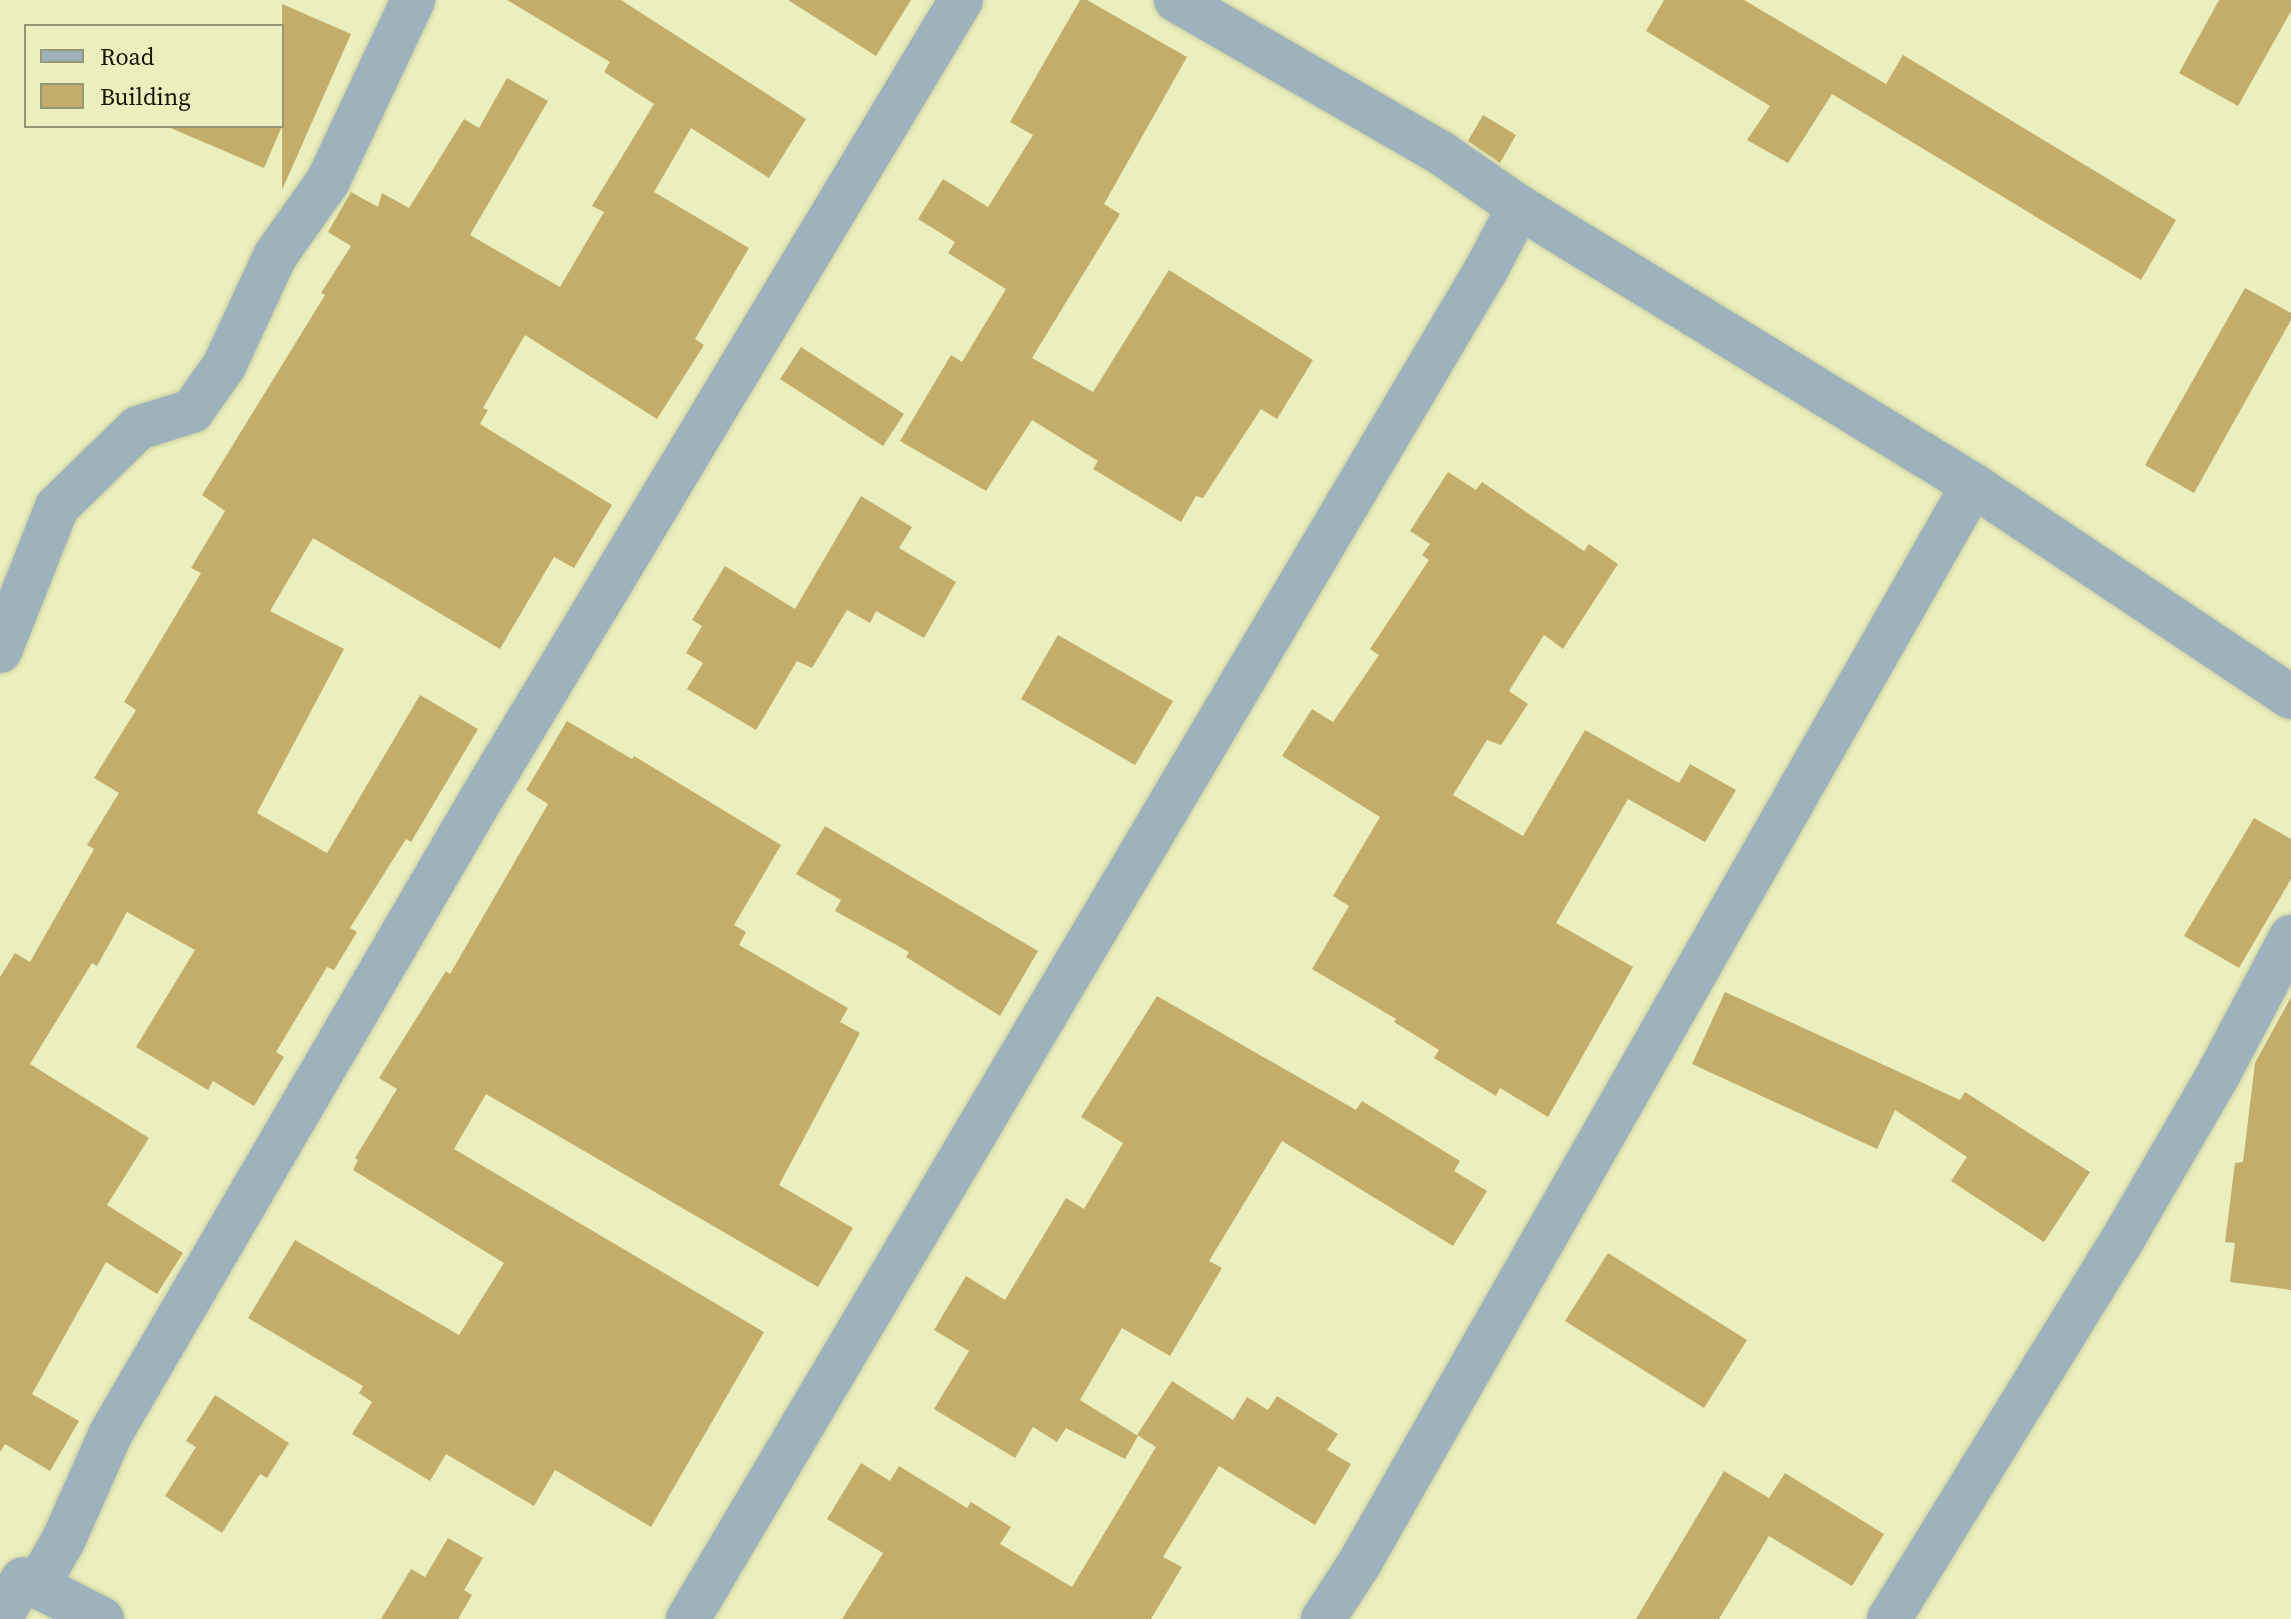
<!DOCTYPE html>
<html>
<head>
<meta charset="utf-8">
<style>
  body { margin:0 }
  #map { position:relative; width:2291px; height:1619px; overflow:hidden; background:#ebefbe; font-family:"Source Serif 4",serif }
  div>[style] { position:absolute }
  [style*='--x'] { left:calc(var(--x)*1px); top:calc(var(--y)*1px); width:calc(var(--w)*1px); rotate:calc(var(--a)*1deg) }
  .building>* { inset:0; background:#c4ad6a }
  .roads { filter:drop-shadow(0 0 2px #c9cca0) drop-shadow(0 0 2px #c9cca0) }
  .minor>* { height:44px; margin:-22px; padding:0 22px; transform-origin:22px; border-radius:22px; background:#9db2bd }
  span { translate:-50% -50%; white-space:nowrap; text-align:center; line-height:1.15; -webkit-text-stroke:6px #ebefbe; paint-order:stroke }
  .legend { position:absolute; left:24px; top:24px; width:260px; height:104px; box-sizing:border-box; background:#ebefbe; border:2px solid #959874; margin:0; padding:10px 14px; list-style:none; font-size:24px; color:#151605 }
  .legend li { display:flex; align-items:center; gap:16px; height:40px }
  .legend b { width:40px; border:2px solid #959874 }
</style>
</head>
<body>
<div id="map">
  <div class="building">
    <i style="clip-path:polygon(507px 0,621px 0,806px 119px,769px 178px,691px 128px,654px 192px,749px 248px,695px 339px,704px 345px,657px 419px,525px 335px,483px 408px,488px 410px,480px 424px,612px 505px,574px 568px,554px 557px,500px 649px,313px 538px,270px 611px,344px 649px,257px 813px,327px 853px,420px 695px,478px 729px,411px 842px,406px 839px,350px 928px,357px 932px,334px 970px,327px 967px,276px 1052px,284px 1057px,254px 1106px,213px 1081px,208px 1090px,136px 1047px,195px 950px,127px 912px,97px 966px,92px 963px,30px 1064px,149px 1138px,107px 1205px,183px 1253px,157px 1294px,106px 1262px,32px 1394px,79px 1421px,50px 1471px,5px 1444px,0 1452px,0 977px,15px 953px,30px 962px,94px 849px,87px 845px,119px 793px,94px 778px,136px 710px,124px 702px,201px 573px,191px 568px,225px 511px,202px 495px,325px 295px,321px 293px,351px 246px,328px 232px,351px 192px,378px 207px,382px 193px,409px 208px,464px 119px,479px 128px,507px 78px,548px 101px,470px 235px,560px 287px,604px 212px,592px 206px,654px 104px,604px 72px,610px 62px)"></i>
    <i style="clip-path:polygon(788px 0,911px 0,876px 56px)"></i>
    <i style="clip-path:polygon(1080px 0,1087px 0,1187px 57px,1104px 204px,1120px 214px,1032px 358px,1093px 392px,1169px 270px,1313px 360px,1277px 419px,1261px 409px,1203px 498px,1196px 496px,1181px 522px,1093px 469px,1098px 461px,1032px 420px,986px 491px,900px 441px,951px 355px,962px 362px,1006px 289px,948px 253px,955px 242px,918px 219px,943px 179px,988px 207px,1033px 135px,1010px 122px)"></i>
    <i style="clip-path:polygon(1664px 0,1744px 0,1886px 84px,1903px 55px,2176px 220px,2141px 280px,1832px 94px,1788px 163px,1747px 140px,1770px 106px,1646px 31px)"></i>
    <i style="clip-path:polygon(2219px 0,2291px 0,2291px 11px,2238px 106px,2179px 73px)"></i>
    <i style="clip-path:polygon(282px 4px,351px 34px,282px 190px,282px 126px,264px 168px,166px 126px,282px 126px)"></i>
    <i style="clip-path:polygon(1483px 115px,1516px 135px,1500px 163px,1468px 141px)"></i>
    <i style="clip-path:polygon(2245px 288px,2291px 313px,2291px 320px,2194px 493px,2145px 465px)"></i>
    <i style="clip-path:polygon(801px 347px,904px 414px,883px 446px,780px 379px)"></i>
    <i style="clip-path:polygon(1448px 472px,1476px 490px,1482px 482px,1584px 551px,1589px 544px,1618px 564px,1563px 649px,1544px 635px,1509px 691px,1528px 704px,1501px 745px,1487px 740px,1453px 795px,1523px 836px,1585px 730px,1679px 783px,1690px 764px,1736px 790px,1705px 842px,1628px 799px,1556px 923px,1633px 967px,1548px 1117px,1500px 1088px,1496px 1096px,1434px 1058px,1439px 1050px,1394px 1022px,1396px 1019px,1312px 969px,1349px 906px,1333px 896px,1380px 817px,1282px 756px,1312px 709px,1333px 722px,1379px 655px,1370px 649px,1429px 560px,1422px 555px,1430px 544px,1410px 531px)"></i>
    <i style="clip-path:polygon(861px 496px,912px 527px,899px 548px,956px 582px,924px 638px,876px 611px,870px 623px,847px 610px,812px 668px,797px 661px,756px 730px,687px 689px,703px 663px,686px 653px,702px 626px,692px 620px,725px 566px,795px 609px)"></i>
    <i style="clip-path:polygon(1058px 635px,1173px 701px,1135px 765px,1021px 699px)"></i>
    <i style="clip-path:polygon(567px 721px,632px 759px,634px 756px,781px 845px,734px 925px,746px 932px,739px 945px,848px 1008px,840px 1022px,860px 1033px,779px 1185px,853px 1228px,818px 1287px,486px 1094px,454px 1149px,764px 1332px,651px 1527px,555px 1470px,534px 1506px,446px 1454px,430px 1481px,352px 1434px,372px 1402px,359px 1393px,363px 1386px,248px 1318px,295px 1240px,459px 1335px,504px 1263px,353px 1170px,358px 1160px,355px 1158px,397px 1089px,379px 1078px,446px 971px,450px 974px,548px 804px,526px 790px)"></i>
    <i style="clip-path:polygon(2254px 818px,2291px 839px,2291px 879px,2239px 968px,2184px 936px)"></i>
    <i style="clip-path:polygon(825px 826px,1038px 951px,1000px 1016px,906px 957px,909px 952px,835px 911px,841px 900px,796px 874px)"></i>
    <i style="clip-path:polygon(1725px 992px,1960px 1100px,1965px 1092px,2090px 1172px,2044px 1242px,1951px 1181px,1967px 1157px,1895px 1110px,1877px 1149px,1692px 1064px)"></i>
    <i style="clip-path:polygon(1157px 996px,1356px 1110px,1362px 1101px,1460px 1161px,1454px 1171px,1487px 1191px,1453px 1246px,1282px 1141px,1209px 1261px,1222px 1268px,1170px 1356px,1122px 1328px,1080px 1400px,1138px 1436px,1125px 1459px,1066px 1428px,1057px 1442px,1033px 1427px,1015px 1458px,934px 1409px,969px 1351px,934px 1330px,966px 1276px,1005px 1300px,1066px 1198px,1084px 1209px,1123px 1143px,1081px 1117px)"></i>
    <i style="clip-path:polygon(2291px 997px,2291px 1290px,2230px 1282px,2235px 1243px,2225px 1242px,2235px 1163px,2243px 1162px,2255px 1063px)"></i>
    <i style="clip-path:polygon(1608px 1253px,1747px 1340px,1704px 1408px,1565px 1321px)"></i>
    <i style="clip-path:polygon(1172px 1381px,1233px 1420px,1247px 1397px,1268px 1410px,1277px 1396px,1338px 1434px,1327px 1450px,1351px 1464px,1315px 1525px,1219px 1466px,1163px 1557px,1182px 1567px,1151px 1619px,842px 1619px,883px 1553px,827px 1519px,861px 1463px,890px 1481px,899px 1466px,967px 1508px,971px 1502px,1011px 1527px,1000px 1544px,1072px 1587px,1156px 1447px,1137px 1435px)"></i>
    <i style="clip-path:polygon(215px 1395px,289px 1443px,267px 1478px,260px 1474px,222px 1533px,165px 1496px,196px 1447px,186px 1441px)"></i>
    <i style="clip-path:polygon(1724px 1471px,1769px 1498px,1785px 1473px,1884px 1534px,1852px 1586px,1769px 1536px,1719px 1619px,1636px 1619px)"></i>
    <i style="clip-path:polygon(448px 1538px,483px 1558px,464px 1590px,472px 1595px,458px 1619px,381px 1619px,411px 1569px,425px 1577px)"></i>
  </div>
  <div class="roads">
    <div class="minor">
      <i style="--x:1176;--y:0;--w:306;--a:30"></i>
      <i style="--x:1441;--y:153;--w:95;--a:34.7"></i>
      <i style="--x:1519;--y:207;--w:532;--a:31.48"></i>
      <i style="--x:1973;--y:485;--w:382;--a:33.7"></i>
      <i style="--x:0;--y:651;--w:155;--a:-68.4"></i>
      <i style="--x:57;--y:507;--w:113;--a:-44.3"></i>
      <i style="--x:138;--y:428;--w:57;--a:-17.5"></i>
      <i style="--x:192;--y:411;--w:55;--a:-54.6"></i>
      <i style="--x:224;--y:366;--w:121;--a:-65.1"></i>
      <i style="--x:275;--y:256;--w:92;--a:-54.8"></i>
      <i style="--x:328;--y:181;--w:200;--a:-64.8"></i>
      <i style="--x:0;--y:1618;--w:45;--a:-59.5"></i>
      <i style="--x:102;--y:1619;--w:73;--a:-153.1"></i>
      <i style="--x:37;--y:1586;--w:54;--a:-60.1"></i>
      <i style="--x:64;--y:1539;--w:116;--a:-66.1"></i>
      <i style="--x:111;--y:1433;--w:734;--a:-59.73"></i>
      <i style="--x:481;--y:799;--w:932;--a:-59"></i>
      <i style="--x:688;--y:1619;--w:1570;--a:-59.4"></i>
      <i style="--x:1487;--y:268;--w:69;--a:-62.3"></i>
      <i style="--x:1323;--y:1619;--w:66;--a:-56.8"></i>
      <i style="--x:1359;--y:1564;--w:1241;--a:-60.36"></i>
      <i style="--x:1889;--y:1619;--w:440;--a:-58.4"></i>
      <i style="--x:2120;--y:1244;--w:198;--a:-59.9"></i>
      <i style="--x:2219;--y:1073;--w:154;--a:-62.1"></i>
    </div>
  </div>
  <ul class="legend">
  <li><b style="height:10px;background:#9db2bd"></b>Road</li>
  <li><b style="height:22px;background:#c4ad6a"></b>Building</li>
  </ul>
</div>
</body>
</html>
